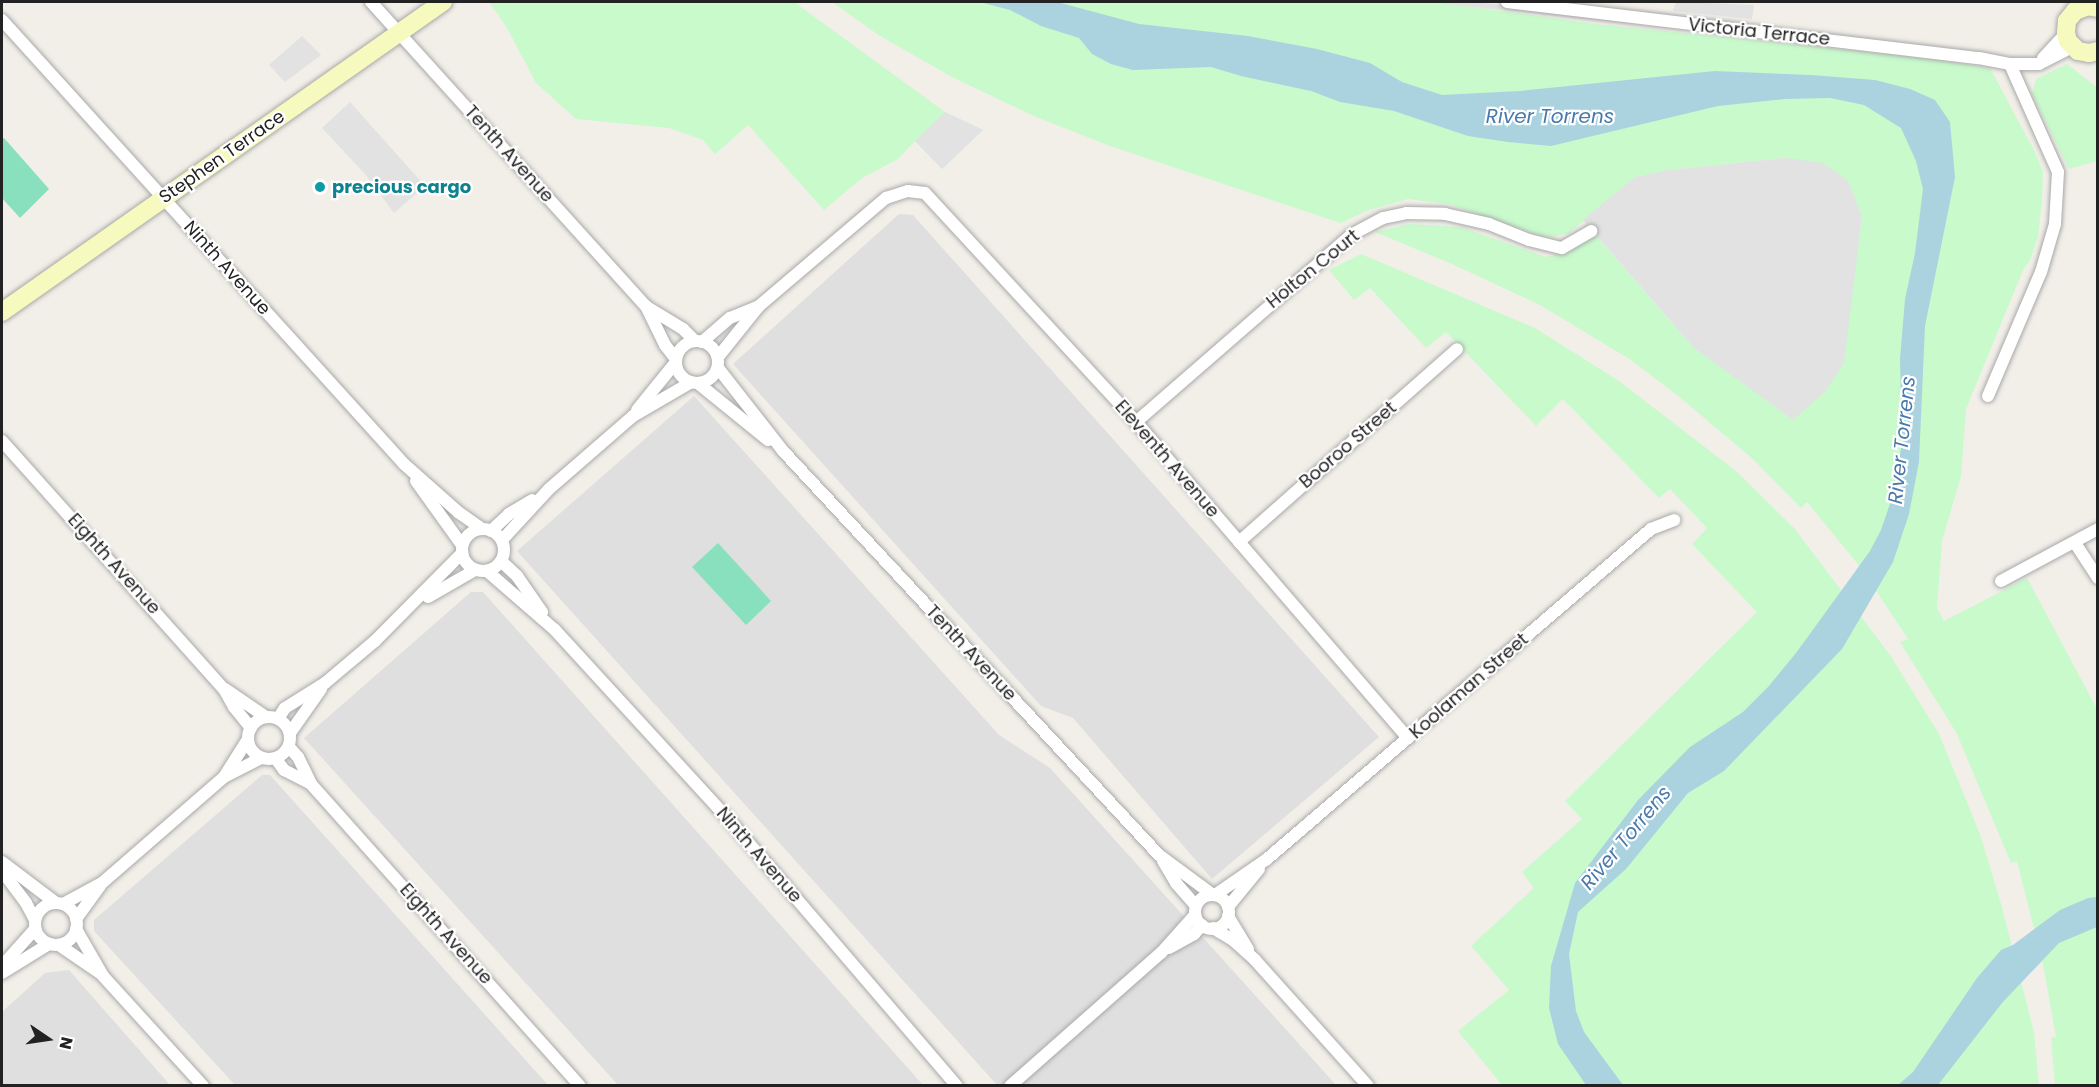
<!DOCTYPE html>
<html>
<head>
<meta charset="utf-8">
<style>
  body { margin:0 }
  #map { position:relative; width:2099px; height:1087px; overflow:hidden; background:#f2efe9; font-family:Poppins,sans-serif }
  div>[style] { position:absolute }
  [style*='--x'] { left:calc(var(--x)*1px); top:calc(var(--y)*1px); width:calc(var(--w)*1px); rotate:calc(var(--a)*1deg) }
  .residential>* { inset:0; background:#e0dfdf }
  .park>* { inset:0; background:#c8facc }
  .pitch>* { inset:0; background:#88e0be }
  .parking>* { inset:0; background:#e2e2e2 }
  .water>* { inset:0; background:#aad3df }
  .roads { filter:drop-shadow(0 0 2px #a9a9a9) drop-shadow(0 0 2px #a9a9a9) }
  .street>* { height:12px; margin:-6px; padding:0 6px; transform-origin:6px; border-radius:6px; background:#fff }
  .street>.ring { margin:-6px; padding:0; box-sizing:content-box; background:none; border:12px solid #fff; border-radius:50% }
  .secondary>* { height:18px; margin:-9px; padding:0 9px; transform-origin:9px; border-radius:9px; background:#f7fabf }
  .dots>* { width:16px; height:16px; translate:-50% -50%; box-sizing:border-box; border:3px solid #fff; border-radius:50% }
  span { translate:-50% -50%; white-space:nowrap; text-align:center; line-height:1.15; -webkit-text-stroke:4.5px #fff; paint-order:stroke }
  .street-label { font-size:18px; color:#222 }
  .culture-label { font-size:18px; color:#0d838f; font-weight:700 }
  .left { translate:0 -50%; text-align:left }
  .water-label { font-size:20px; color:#4a7aab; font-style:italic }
  .frame { position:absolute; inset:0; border:3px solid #222; pointer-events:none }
  .north { position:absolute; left:18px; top:1009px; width:60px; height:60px; -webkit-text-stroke:4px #fff; paint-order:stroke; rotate:103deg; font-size:16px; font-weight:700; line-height:24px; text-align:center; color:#222 }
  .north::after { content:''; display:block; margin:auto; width:21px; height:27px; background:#222; clip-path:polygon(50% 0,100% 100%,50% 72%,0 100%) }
</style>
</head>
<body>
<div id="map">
  <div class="residential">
    <i style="clip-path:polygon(899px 214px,913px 215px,1379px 737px,1212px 879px,1073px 718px,1041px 706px,733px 364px)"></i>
    <i style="clip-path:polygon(694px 396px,999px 735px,1050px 768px,1336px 1085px,997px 1085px,517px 551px)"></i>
    <i style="clip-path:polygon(471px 592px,483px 592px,923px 1085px,618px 1085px,304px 738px)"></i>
    <i style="clip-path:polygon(262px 775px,270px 775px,548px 1085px,235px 1085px,94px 931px,94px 920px)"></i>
    <i style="clip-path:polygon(69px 970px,170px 1085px,2px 1085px,2px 1012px,45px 973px)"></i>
  </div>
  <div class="park">
    <i style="clip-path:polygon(489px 2px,794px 2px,945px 112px,983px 130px,942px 169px,915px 141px,898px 159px,862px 178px,824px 210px,748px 125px,715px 154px,703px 140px,669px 128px,576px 119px,536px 83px,506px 26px)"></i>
    <i style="clip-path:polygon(832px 2px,1439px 2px,1595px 24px,1919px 57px,1990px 68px,2035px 152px,2043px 172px,2042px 201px,2038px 237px,2030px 261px,2024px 268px,1966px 409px,1961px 476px,1942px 541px,1937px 608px,1944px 621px,2027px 578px,2097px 709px,2097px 1085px,2055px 1085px,2051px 1038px,2056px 1037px,2043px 964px,2017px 861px,2011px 863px,1957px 734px,1900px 642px,1908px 639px,1861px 568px,1807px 502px,1801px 508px,1755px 461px,1682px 399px,1631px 360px,1540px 305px,1452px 264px,1375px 232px,1409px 224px,1461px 227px,1546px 257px,1571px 251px,1592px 231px,1693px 347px,1855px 265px,1862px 216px,1786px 158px,1669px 170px,1635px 177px,1569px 233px,1551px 237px,1538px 235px,1449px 204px,1408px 199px,1369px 210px,1340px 223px,1110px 146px,1036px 117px,952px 77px,880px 36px)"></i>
    <i style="clip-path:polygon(2067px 64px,2098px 88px,2097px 161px,2069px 169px,2032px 94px,2036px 79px)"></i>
    <i style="clip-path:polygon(1361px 254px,1535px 328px,1619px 381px,1736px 471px,1794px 528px,1890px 655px,1939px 734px,1980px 834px,2001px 904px,2034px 1032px,2039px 1085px,1502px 1085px,1458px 1031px,1509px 990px,1471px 946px,1534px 888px,1522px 872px,1582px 819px,1565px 801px,1757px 612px,1692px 544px,1707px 528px,1670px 489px,1659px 498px,1563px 399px,1536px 426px,1446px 332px,1426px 348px,1370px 288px,1354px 300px,1329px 270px)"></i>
  </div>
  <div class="pitch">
    <i style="clip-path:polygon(4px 138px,49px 189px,20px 218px,2px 198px,2px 140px)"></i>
    <i style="clip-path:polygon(718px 543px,771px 601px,746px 625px,692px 567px)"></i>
  </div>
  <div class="parking">
    <i style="clip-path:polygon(1445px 2px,1474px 2px,1634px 19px,1633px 24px,1445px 4px)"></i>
    <i style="clip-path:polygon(1676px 2px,1754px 5px,1752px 19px,1673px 11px)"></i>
    <i style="clip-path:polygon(302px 36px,321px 55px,285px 82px,269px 65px)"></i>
    <i style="clip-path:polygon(350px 102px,425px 186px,394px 213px,365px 174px,322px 128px)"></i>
    <i style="clip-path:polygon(945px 112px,983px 130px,942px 169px,915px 141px)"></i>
    <i style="clip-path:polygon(1786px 158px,1823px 163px,1848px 181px,1862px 216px,1844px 363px,1825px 392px,1793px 420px,1693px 347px,1583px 220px,1635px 177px,1669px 170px)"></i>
  </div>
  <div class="water">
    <i style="clip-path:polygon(980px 2px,1057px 2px,1139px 24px,1248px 36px,1317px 49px,1370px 63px,1402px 82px,1442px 95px,1520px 91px,1715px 71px,1811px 75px,1875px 80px,1910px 89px,1935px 100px,1950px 122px,1955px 177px,1925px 326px,1919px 462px,1909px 514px,1893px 562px,1842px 649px,1724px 771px,1688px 793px,1626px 869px,1578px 912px,1569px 954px,1576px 1011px,1584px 1032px,1623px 1085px,1586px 1085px,1558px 1044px,1549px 1008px,1551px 966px,1575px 883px,1638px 800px,1690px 747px,1743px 712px,1768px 687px,1796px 653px,1870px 551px,1881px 530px,1894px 492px,1902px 442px,1900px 359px,1905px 299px,1915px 253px,1923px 189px,1916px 161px,1901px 128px,1864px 105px,1830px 98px,1785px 99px,1718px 106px,1551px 146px,1508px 142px,1468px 136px,1394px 111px,1340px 102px,1311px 91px,1241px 76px,1211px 67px,1133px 70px,1111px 64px,1092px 54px,1079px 38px,1041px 26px,1010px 10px)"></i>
    <i style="clip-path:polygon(2097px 897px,2097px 927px,2059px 943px,2002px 1003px,1938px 1085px,1898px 1085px,1913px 1072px,1977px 978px,2001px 950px,2013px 945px,2060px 910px,2088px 898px)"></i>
  </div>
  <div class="roads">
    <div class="street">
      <i style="--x:371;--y:2;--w:410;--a:47.9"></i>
      <i style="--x:646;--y:306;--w:43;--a:64"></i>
      <i style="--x:665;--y:345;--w:18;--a:52"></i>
      <i style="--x:1507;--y:2;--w:475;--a:6.8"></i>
      <i style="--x:1979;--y:58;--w:32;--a:11"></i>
      <i style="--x:2010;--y:64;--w:29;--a:0"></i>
      <i style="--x:2039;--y:64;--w:38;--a:-27"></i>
      <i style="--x:2;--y:20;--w:599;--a:47.84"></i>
      <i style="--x:404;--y:464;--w:72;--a:41.6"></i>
      <i style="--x:458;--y:512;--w:29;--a:35"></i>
      <i style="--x:2043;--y:58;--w:34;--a:-47"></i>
      <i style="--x:647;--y:307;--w:42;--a:31.4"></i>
      <i style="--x:683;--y:329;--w:17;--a:45"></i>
      <i class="ring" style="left:676px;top:341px;width:30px;height:30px"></i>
      <i style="--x:702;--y:342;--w:37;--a:-41"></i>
      <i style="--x:730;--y:318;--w:31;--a:-22"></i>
      <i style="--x:718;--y:357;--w:65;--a:-51.2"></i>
      <i style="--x:759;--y:306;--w:167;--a:-40.4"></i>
      <i style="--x:886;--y:198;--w:23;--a:-18"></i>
      <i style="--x:908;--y:191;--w:17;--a:7"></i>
      <i style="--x:925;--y:193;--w:311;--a:47.3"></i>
      <i style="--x:1136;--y:422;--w:417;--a:49.3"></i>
      <i style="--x:718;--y:368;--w:105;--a:51.9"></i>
      <i style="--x:783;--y:451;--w:552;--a:47.06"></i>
      <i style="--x:1159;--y:855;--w:67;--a:36.5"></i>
      <i style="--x:699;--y:384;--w:89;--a:39.1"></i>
      <i style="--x:1988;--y:396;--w:135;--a:-66.9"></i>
      <i style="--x:2041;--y:272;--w:50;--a:-73.7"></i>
      <i style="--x:2055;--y:224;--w:52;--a:-86.7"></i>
      <i style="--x:2058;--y:172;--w:118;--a:-114"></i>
      <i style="--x:637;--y:410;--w:62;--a:-50.9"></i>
      <i style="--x:1136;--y:422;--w:285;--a:-41"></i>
      <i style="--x:1351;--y:235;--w:36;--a:-28"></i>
      <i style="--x:1383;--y:218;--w:24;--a:-12"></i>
      <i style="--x:1406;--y:213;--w:39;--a:1"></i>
      <i style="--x:1445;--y:214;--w:45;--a:12.8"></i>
      <i style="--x:1489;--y:224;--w:43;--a:21.8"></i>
      <i style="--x:1529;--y:240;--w:34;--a:14"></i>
      <i style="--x:1562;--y:248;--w:34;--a:-30"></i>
      <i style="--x:2;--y:441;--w:333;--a:48.2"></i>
      <i style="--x:224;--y:689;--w:21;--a:61"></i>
      <i style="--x:234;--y:707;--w:27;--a:51"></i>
      <i style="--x:416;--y:481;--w:79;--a:54.3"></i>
      <i class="ring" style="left:462px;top:529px;width:30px;height:30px"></i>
      <i style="--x:491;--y:531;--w:25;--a:-43"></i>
      <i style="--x:509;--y:514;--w:27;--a:-31"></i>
      <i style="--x:502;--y:540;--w:69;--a:-47.3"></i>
      <i style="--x:549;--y:489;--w:111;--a:-41"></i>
      <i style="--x:633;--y:416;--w:66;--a:-30.1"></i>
      <i style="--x:1239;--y:542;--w:291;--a:-41.5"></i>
      <i style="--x:2075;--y:543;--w:42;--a:56.7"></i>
      <i style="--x:501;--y:561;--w:22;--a:43"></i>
      <i style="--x:517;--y:576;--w:44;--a:55.2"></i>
      <i style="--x:487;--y:571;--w:90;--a:40.9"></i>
      <i style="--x:555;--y:630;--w:258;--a:47.5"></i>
      <i style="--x:729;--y:820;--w:350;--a:49.4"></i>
      <i style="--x:2001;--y:581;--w:110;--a:-28.2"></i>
      <i style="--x:428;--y:597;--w:54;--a:-29.9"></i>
      <i style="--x:225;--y:689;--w:50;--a:34.3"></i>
      <i class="ring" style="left:248px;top:717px;width:30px;height:30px"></i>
      <i style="--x:278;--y:719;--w:13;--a:-58"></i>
      <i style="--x:285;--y:708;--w:47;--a:-32"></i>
      <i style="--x:325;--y:683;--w:65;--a:-40"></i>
      <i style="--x:375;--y:641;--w:124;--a:-45.3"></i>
      <i style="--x:290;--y:733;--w:54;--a:-54.8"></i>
      <i style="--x:289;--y:747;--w:13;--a:48"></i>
      <i style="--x:298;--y:757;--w:30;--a:64"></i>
      <i style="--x:311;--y:784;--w:404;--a:48.3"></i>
      <i style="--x:276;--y:759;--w:14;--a:54"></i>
      <i style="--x:284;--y:770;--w:30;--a:27"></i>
      <i style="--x:224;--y:777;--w:45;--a:-57.7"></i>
      <i style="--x:1163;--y:861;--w:26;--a:59"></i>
      <i style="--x:1176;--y:883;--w:30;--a:49"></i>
      <i style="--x:2;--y:862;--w:68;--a:37.2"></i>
      <i style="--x:2;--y:871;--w:40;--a:53"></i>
      <i style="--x:26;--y:903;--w:19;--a:62"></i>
      <i style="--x:1215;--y:895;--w:63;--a:-34.7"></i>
      <i style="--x:1267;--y:859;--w:506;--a:-40.67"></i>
      <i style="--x:1651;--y:529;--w:25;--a:-21"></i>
      <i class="ring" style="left:1195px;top:895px;width:22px;height:22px"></i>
      <i class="ring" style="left:35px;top:903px;width:30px;height:30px"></i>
      <i style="--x:63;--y:904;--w:44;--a:-28.3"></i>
      <i style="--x:102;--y:883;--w:162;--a:-41"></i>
      <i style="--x:224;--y:777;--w:42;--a:-27.2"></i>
      <i style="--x:1228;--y:907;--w:49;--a:-50.8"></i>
      <i style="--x:1228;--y:916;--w:39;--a:59"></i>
      <i style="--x:76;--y:919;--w:41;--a:-54"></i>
      <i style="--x:1213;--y:928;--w:23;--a:31"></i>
      <i style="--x:1233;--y:940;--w:30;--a:42"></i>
      <i style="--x:1255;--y:960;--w:169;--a:48.1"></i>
      <i style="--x:76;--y:929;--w:54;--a:60.1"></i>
      <i style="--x:103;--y:976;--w:149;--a:47.7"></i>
      <i style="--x:59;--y:945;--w:50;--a:34.3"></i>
      <i style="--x:1169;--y:948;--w:29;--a:-29"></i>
      <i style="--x:1194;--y:934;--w:12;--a:-48"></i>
      <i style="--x:2;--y:966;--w:50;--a:-48.3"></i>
      <i style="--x:2;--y:973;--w:55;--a:-31.7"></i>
      <i style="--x:1010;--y:1086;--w:201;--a:-41.4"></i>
      <i style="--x:1161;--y:953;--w:51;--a:-48.2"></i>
    </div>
    <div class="secondary">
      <i style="--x:2098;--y:8;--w:10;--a:-169"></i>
      <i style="--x:2088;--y:6;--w:14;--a:159"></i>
      <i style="--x:2075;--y:11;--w:13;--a:129"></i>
      <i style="--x:2067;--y:21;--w:12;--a:95"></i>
      <i style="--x:2066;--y:33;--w:8;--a:76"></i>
      <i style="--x:2068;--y:41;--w:14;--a:45"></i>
      <i style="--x:2078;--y:51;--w:11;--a:10"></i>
      <i style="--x:2089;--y:53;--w:9;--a:-13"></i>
      <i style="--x:2;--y:312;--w:539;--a:-35.11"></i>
    </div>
  </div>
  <div class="dots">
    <i style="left:320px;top:187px;background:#0f9aa8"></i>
  </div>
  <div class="street-label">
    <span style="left:1759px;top:32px;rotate:6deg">Victoria Terrace</span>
    <span style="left:509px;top:154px;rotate:48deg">Tenth Avenue</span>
    <span style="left:222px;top:157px;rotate:-35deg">Stephen Terrace</span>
    <span style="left:227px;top:268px;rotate:48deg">Ninth Avenue</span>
    <span style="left:1313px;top:269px;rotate:-39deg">Holton Court</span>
    <span style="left:1348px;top:445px;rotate:-41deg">Booroo Street</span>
    <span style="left:1167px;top:459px;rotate:49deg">Eleventh Avenue</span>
    <span style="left:114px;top:564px;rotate:48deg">Eighth Avenue</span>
    <span style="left:971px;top:653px;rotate:47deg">Tenth Avenue</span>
    <span style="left:1469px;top:686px;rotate:-41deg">Koolaman Street</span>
    <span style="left:759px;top:855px;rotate:49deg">Ninth Avenue</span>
    <span style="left:446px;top:934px;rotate:48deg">Eighth Avenue</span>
  </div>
  <div class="culture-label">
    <span class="left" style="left:332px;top:187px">precious cargo</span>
  </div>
  <div class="water-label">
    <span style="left:1550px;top:116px">River Torrens</span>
    <span style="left:1902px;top:440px;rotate:-84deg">River Torrens</span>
    <span style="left:1626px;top:838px;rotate:-50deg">River Torrens</span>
  </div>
  <div class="frame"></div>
  <div class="north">N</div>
</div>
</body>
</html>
